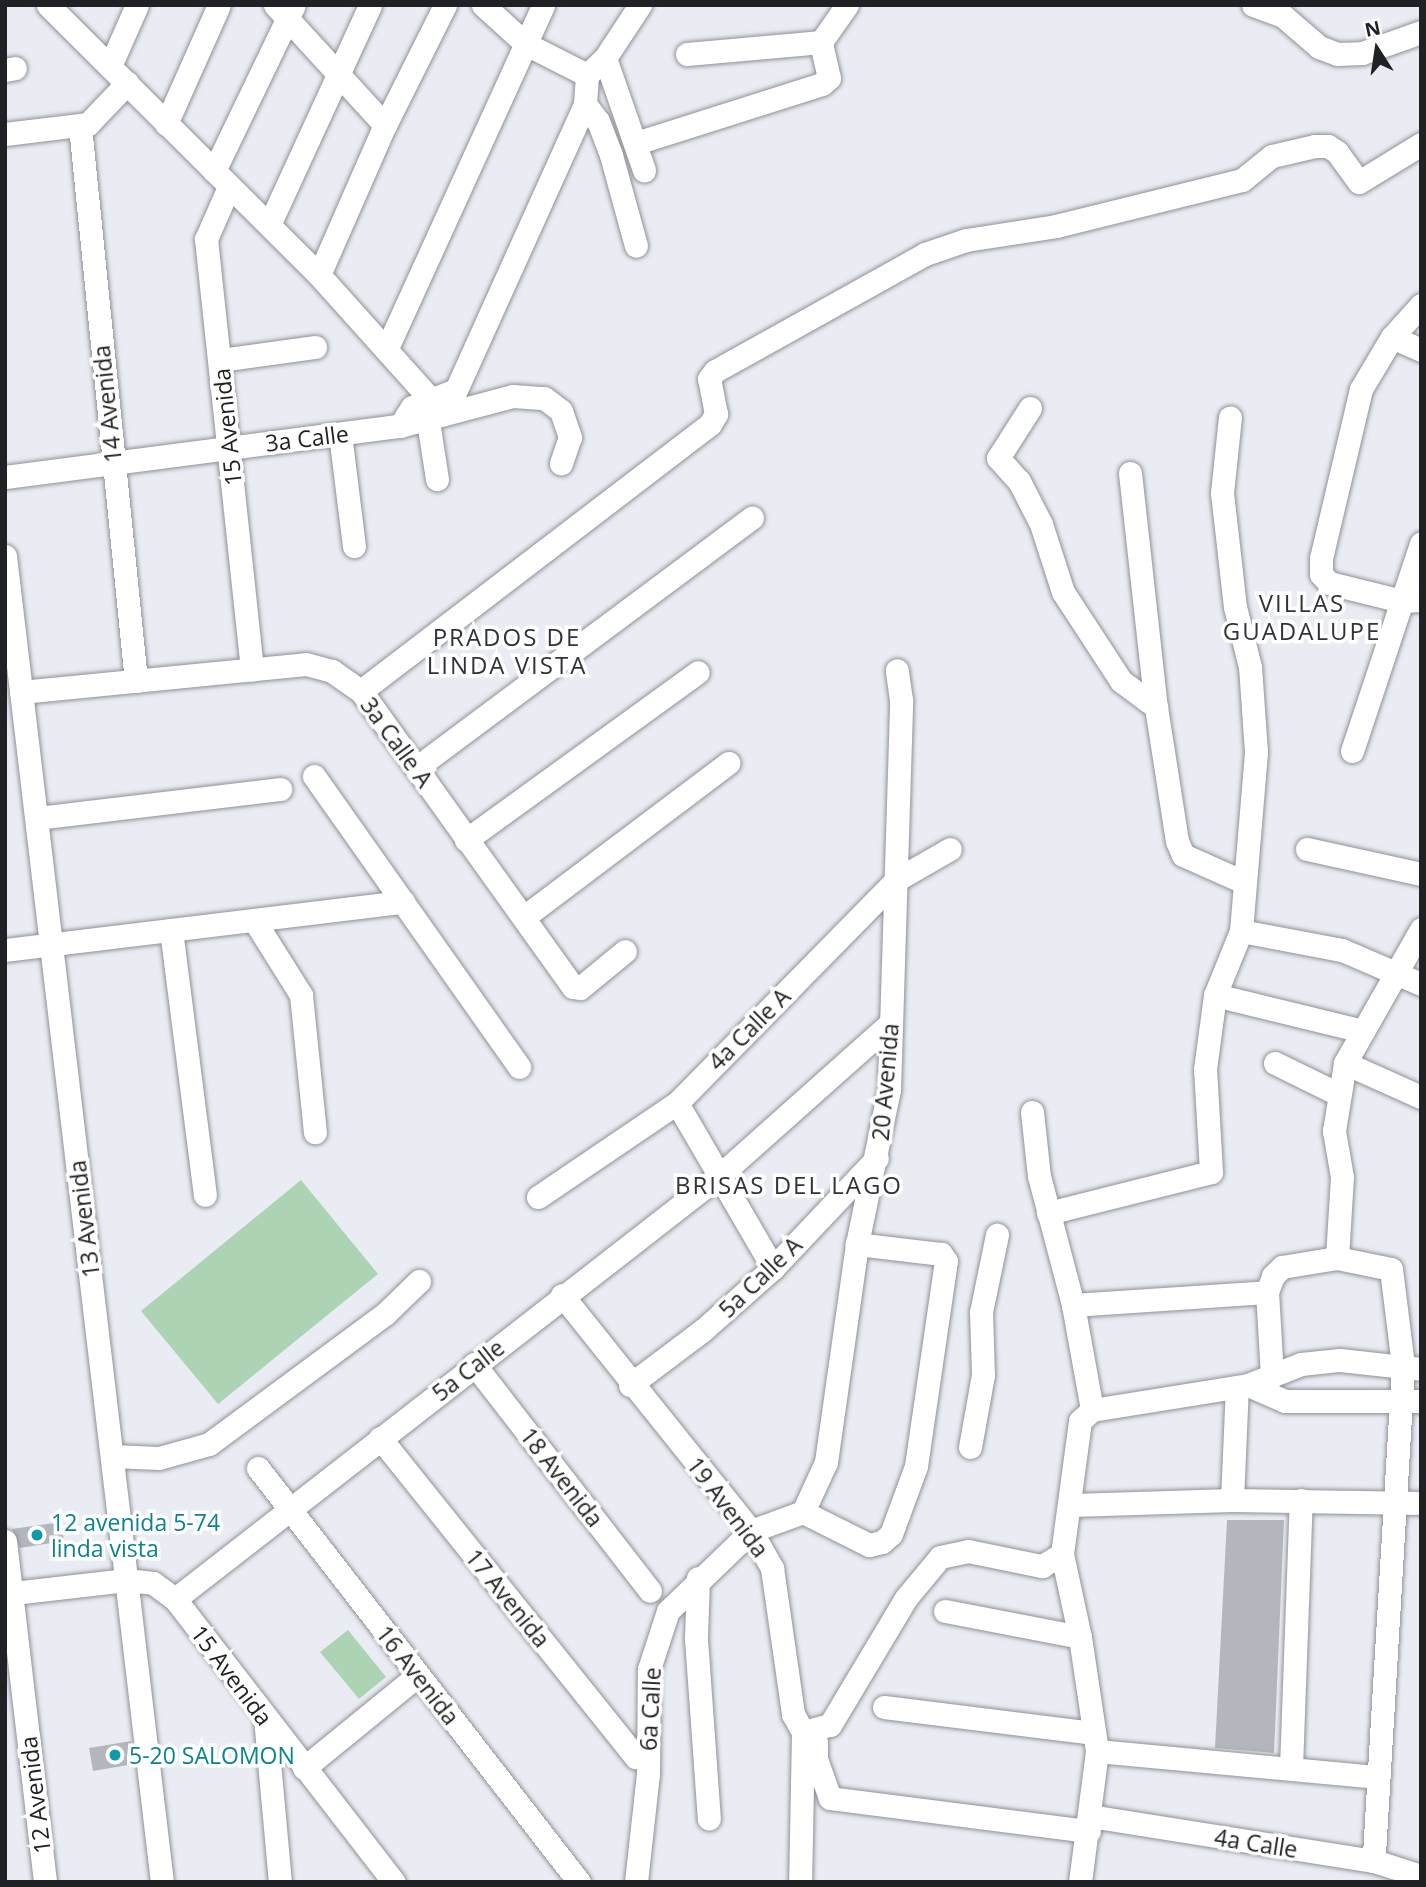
<!DOCTYPE html>
<html>
<head>
<meta charset="utf-8">
<style>
  body { margin:0 }
  #map { position:relative; width:1426px; height:1887px; overflow:hidden; background:#eaecf4; font-family:"Open Sans",sans-serif }
  div>[style] { position:absolute }
  [style*='--x'] { left:calc(var(--x)*1px); top:calc(var(--y)*1px); width:calc(var(--w)*1px); rotate:calc(var(--a)*1deg) }
  .green>* { inset:0; background:#acd3b3 }
  .building>* { inset:0; background:#b4b6be }
  .roads { filter:drop-shadow(0 0 2px #8f9198) drop-shadow(0 0 2px #8f9198) }
  .minor>* { height:23px; margin:-11.5px; padding:0 11.5px; transform-origin:11.5px; border-radius:11.5px; background:#fff }
  .dots>* { width:19px; height:19px; translate:-50% -50%; box-sizing:border-box; border:4px solid #fff; border-radius:50% }
  span { translate:-50% -50%; white-space:nowrap; text-align:center; line-height:1.15; -webkit-text-stroke:7px #fff; paint-order:stroke }
  .street-label { font-size:23px; color:#202124 }
  .culture-label { font-size:23px; color:#0d838f }
  .left { translate:0 -50%; text-align:left }
  .neighbourhood-label { font-size:24px; color:#313339; letter-spacing:2px }
  .frame { position:absolute; inset:0; border:7px solid #202124; pointer-events:none }
  .north { position:absolute; left:1342px; top:14px; width:70px; height:70px; -webkit-text-stroke:5px #fff; paint-order:stroke; rotate:348deg; font-size:19px; font-weight:700; line-height:28px; text-align:center; color:#202124 }
  .north::after { content:''; display:block; margin:auto; width:24px; height:32px; background:#202124; clip-path:polygon(50% 0,100% 100%,50% 72%,0 100%) }
</style>
</head>
<body>
<div id="map">
  <div class="green">
    <i style="clip-path:polygon(301px 1180px,378px 1274px,218px 1404px,141px 1311px)"></i>
    <i style="clip-path:polygon(348px 1630px,386px 1677px,359px 1699px,320px 1652px)"></i>
  </div>
  <div class="building">
    <i style="clip-path:polygon(1227px 1520px,1284px 1520px,1274px 1753px,1215px 1748px)"></i>
    <i style="clip-path:polygon(61px 1522px,64px 1541px,20px 1548px,12px 1529px)"></i>
    <i style="clip-path:polygon(131px 1741px,134px 1764px,93px 1771px,89px 1748px)"></i>
  </div>
  <div class="roads">
    <div class="minor">
      <i style="--x:48;--y:5;--w:383;--a:44.9"></i>
      <i style="--x:319;--y:275;--w:169;--a:48.1"></i>
      <i style="--x:275;--y:5;--w:163;--a:47.5"></i>
      <i style="--x:483;--y:5;--w:58;--a:42.2"></i>
      <i style="--x:526;--y:44;--w:68;--a:26.9"></i>
      <i style="--x:1253;--y:5;--w:32;--a:20"></i>
      <i style="--x:1283;--y:16;--w:48;--a:40.7"></i>
      <i style="--x:1319;--y:47;--w:19;--a:21"></i>
      <i style="--x:1337;--y:54;--w:25;--a:-2"></i>
      <i style="--x:1362;--y:53;--w:63;--a:-19.6"></i>
      <i style="--x:687;--y:54;--w:135;--a:-5.1"></i>
      <i style="--x:605;--y:58;--w:119;--a:70.8"></i>
      <i style="--x:110;--y:66;--w:67;--a:-66.1"></i>
      <i style="--x:5;--y:70;--w:10;--a:-11"></i>
      <i style="--x:585;--y:104;--w:21;--a:53"></i>
      <i style="--x:598;--y:121;--w:36;--a:69"></i>
      <i style="--x:611;--y:155;--w:94;--a:74.6"></i>
      <i style="--x:166;--y:124;--w:130;--a:-66"></i>
      <i style="--x:80;--y:126;--w:558;--a:84.24"></i>
      <i style="--x:5;--y:134;--w:84;--a:-6.9"></i>
      <i style="--x:88;--y:124;--w:57;--a:-46.4"></i>
      <i style="--x:636;--y:143;--w:195;--a:-17.6"></i>
      <i style="--x:822;--y:84;--w:9;--a:-41"></i>
      <i style="--x:829;--y:78;--w:37;--a:-103"></i>
      <i style="--x:821;--y:42;--w:45;--a:-54.9"></i>
      <i style="--x:214;--y:171;--w:184;--a:-64.3"></i>
      <i style="--x:228;--y:189;--w:55;--a:113.7"></i>
      <i style="--x:206;--y:239;--w:433;--a:83.9"></i>
      <i style="--x:269;--y:225;--w:242;--a:-65.3"></i>
      <i style="--x:319;--y:275;--w:164;--a:-66.3"></i>
      <i style="--x:385;--y:125;--w:134;--a:-63.4"></i>
      <i style="--x:1421;--y:305;--w:43;--a:132.2"></i>
      <i style="--x:1392;--y:337;--w:61;--a:120.8"></i>
      <i style="--x:1361;--y:389;--w:174;--a:103.3"></i>
      <i style="--x:1321;--y:558;--w:16;--a:90"></i>
      <i style="--x:1321;--y:574;--w:12;--a:48"></i>
      <i style="--x:1329;--y:583;--w:75;--a:13.9"></i>
      <i style="--x:1402;--y:601;--w:19;--a:-3"></i>
      <i style="--x:1392;--y:337;--w:32;--a:24"></i>
      <i style="--x:387;--y:348;--w:377;--a:-65.5"></i>
      <i style="--x:220;--y:360;--w:96;--a:-7.8"></i>
      <i style="--x:1030;--y:408;--w:59;--a:122.6"></i>
      <i style="--x:998;--y:458;--w:31;--a:48"></i>
      <i style="--x:1019;--y:481;--w:48;--a:62.9"></i>
      <i style="--x:1041;--y:524;--w:71;--a:72.1"></i>
      <i style="--x:1063;--y:592;--w:106;--a:56.9"></i>
      <i style="--x:1121;--y:681;--w:44;--a:36.6"></i>
      <i style="--x:428;--y:421;--w:59;--a:81.2"></i>
      <i style="--x:400;--y:426;--w:22;--a:-58"></i>
      <i style="--x:412;--y:407;--w:47;--a:-21.1"></i>
      <i style="--x:456;--y:390;--w:314;--a:-65.7"></i>
      <i style="--x:585;--y:104;--w:29;--a:-86"></i>
      <i style="--x:587;--y:75;--w:25;--a:-43"></i>
      <i style="--x:605;--y:58;--w:64;--a:-56.6"></i>
      <i style="--x:340;--y:434;--w:113;--a:82.9"></i>
      <i style="--x:1130;--y:473;--w:235;--a:83.7"></i>
      <i style="--x:1156;--y:707;--w:136;--a:81.1"></i>
      <i style="--x:1177;--y:841;--w:15;--a:67"></i>
      <i style="--x:1183;--y:855;--w:67;--a:23.9"></i>
      <i style="--x:5;--y:477;--w:398;--a:-7.4"></i>
      <i style="--x:400;--y:426;--w:117;--a:-14.9"></i>
      <i style="--x:513;--y:396;--w:31;--a:4"></i>
      <i style="--x:544;--y:398;--w:21;--a:37"></i>
      <i style="--x:561;--y:411;--w:28;--a:71"></i>
      <i style="--x:570;--y:437;--w:28;--a:109"></i>
      <i style="--x:5;--y:556;--w:1335;--a:83.25"></i>
      <i style="--x:361;--y:691;--w:439;--a:-37.4"></i>
      <i style="--x:710;--y:424;--w:12;--a:-59"></i>
      <i style="--x:716;--y:414;--w:36;--a:-101"></i>
      <i style="--x:709;--y:379;--w:10;--a:-53"></i>
      <i style="--x:715;--y:371;--w:240;--a:-29.1"></i>
      <i style="--x:925;--y:254;--w:43;--a:-18.9"></i>
      <i style="--x:966;--y:240;--w:91;--a:-8.8"></i>
      <i style="--x:1056;--y:226;--w:192;--a:-13.9"></i>
      <i style="--x:1242;--y:180;--w:38;--a:-39"></i>
      <i style="--x:1272;--y:156;--w:44;--a:-13.1"></i>
      <i style="--x:1315;--y:146;--w:13;--a:0"></i>
      <i style="--x:1328;--y:146;--w:11;--a:34"></i>
      <i style="--x:1337;--y:152;--w:37;--a:54"></i>
      <i style="--x:1359;--y:182;--w:73;--a:-31.5"></i>
      <i style="--x:21;--y:692;--w:286;--a:-5.6"></i>
      <i style="--x:306;--y:664;--w:27;--a:15"></i>
      <i style="--x:332;--y:671;--w:35;--a:35"></i>
      <i style="--x:361;--y:691;--w:364;--a:54.4"></i>
      <i style="--x:573;--y:987;--w:7;--a:8"></i>
      <i style="--x:580;--y:988;--w:58;--a:-39.4"></i>
      <i style="--x:1352;--y:751;--w:219;--a:-71.6"></i>
      <i style="--x:416;--y:768;--w:419;--a:-36.7"></i>
      <i style="--x:314;--y:776;--w:356;--a:54.8"></i>
      <i style="--x:37;--y:818;--w:245;--a:-6.8"></i>
      <i style="--x:466;--y:840;--w:286;--a:-35.9"></i>
      <i style="--x:1307;--y:849;--w:117;--a:12.4"></i>
      <i style="--x:524;--y:917;--w:256;--a:-37"></i>
      <i style="--x:254;--y:920;--w:89;--a:57.9"></i>
      <i style="--x:301;--y:995;--w:138;--a:84.2"></i>
      <i style="--x:171;--y:930;--w:267;--a:82.7"></i>
      <i style="--x:1241;--y:931;--w:103;--a:10.7"></i>
      <i style="--x:1342;--y:950;--w:86;--a:23.3"></i>
      <i style="--x:5;--y:950;--w:401;--a:-6.9"></i>
      <i style="--x:1215;--y:995;--w:152;--a:13.7"></i>
      <i style="--x:1275;--y:1063;--w:70;--a:26.2"></i>
      <i style="--x:1345;--y:1063;--w:83;--a:24.1"></i>
      <i style="--x:677;--y:1103;--w:191;--a:59.8"></i>
      <i style="--x:1032;--y:1112;--w:64;--a:83.8"></i>
      <i style="--x:1039;--y:1176;--w:133;--a:75.2"></i>
      <i style="--x:1073;--y:1305;--w:107;--a:79.7"></i>
      <i style="--x:538;--y:1197;--w:168;--a:-34.1"></i>
      <i style="--x:677;--y:1103;--w:313;--a:-45.5"></i>
      <i style="--x:896;--y:880;--w:62;--a:-29.9"></i>
      <i style="--x:1048;--y:1213;--w:168;--a:-14.1"></i>
      <i style="--x:1211;--y:1172;--w:103;--a:-93.3"></i>
      <i style="--x:1205;--y:1069;--w:75;--a:-82.3"></i>
      <i style="--x:1215;--y:995;--w:69;--a:-67.9"></i>
      <i style="--x:1241;--y:931;--w:180;--a:-85.2"></i>
      <i style="--x:1256;--y:752;--w:85;--a:-94"></i>
      <i style="--x:1250;--y:667;--w:62;--a:-104"></i>
      <i style="--x:1235;--y:607;--w:115;--a:-96.5"></i>
      <i style="--x:1222;--y:493;--w:76;--a:-84"></i>
      <i style="--x:1337;--y:1258;--w:81;--a:-86.5"></i>
      <i style="--x:1342;--y:1177;--w:47;--a:-99.9"></i>
      <i style="--x:1334;--y:1131;--w:69;--a:-80.8"></i>
      <i style="--x:1345;--y:1063;--w:154;--a:-60.4"></i>
      <i style="--x:562;--y:1295;--w:302;--a:51.3"></i>
      <i style="--x:751;--y:1531;--w:43;--a:60.4"></i>
      <i style="--x:772;--y:1568;--w:148;--a:81.8"></i>
      <i style="--x:793;--y:1714;--w:21;--a:61"></i>
      <i style="--x:803;--y:1732;--w:150;--a:91.1"></i>
      <i style="--x:1073;--y:1305;--w:194;--a:-3.8"></i>
      <i style="--x:474;--y:1364;--w:287;--a:52.2"></i>
      <i style="--x:1272;--y:1376;--w:84;--a:-93.4"></i>
      <i style="--x:1267;--y:1292;--w:17;--a:-69"></i>
      <i style="--x:1273;--y:1276;--w:13;--a:-45"></i>
      <i style="--x:1282;--y:1267;--w:56;--a:-9.3"></i>
      <i style="--x:1337;--y:1258;--w:55;--a:11.5"></i>
      <i style="--x:1391;--y:1269;--w:98;--a:82.9"></i>
      <i style="--x:1403;--y:1366;--w:496;--a:93.4"></i>
      <i style="--x:630;--y:1385;--w:91;--a:-37"></i>
      <i style="--x:703;--y:1330;--w:94;--a:-41.5"></i>
      <i style="--x:773;--y:1268;--w:151;--a:-46.6"></i>
      <i style="--x:1248;--y:1385;--w:40;--a:23.4"></i>
      <i style="--x:1285;--y:1401;--w:136;--a:0"></i>
      <i style="--x:380;--y:1438;--w:409;--a:51.3"></i>
      <i style="--x:970;--y:1447;--w:73;--a:-79.8"></i>
      <i style="--x:983;--y:1375;--w:63;--a:-91.8"></i>
      <i style="--x:981;--y:1312;--w:79;--a:-78.3"></i>
      <i style="--x:112;--y:1456;--w:47;--a:2.4"></i>
      <i style="--x:159;--y:1458;--w:52;--a:-15.6"></i>
      <i style="--x:209;--y:1444;--w:220;--a:-36.5"></i>
      <i style="--x:386;--y:1313;--w:46;--a:-44.1"></i>
      <i style="--x:258;--y:1468;--w:524;--a:52.21"></i>
      <i style="--x:1232;--y:1500;--w:113;--a:-87.5"></i>
      <i style="--x:1072;--y:1505;--w:160;--a:-1.8"></i>
      <i style="--x:1232;--y:1500;--w:189;--a:0.9"></i>
      <i style="--x:803;--y:1512;--w:74;--a:26.6"></i>
      <i style="--x:869;--y:1545;--w:13;--a:-13"></i>
      <i style="--x:882;--y:1542;--w:12;--a:-42"></i>
      <i style="--x:891;--y:1534;--w:72;--a:-69.8"></i>
      <i style="--x:916;--y:1466;--w:207;--a:-81.7"></i>
      <i style="--x:946;--y:1261;--w:9;--a:-126"></i>
      <i style="--x:941;--y:1254;--w:85;--a:-173.2"></i>
      <i style="--x:5;--y:1541;--w:343;--a:83.3"></i>
      <i style="--x:1062;--y:1554;--w:85;--a:77.8"></i>
      <i style="--x:1080;--y:1637;--w:115;--a:81.5"></i>
      <i style="--x:1097;--y:1751;--w:132;--a:97.4"></i>
      <i style="--x:698;--y:1578;--w:61;--a:91.9"></i>
      <i style="--x:696;--y:1639;--w:180;--a:85.9"></i>
      <i style="--x:5;--y:1594;--w:122;--a:-6.6"></i>
      <i style="--x:126;--y:1580;--w:27;--a:6"></i>
      <i style="--x:153;--y:1583;--w:27;--a:36"></i>
      <i style="--x:175;--y:1599;--w:689;--a:-37.87"></i>
      <i style="--x:719;--y:1176;--w:230;--a:-41.7"></i>
      <i style="--x:175;--y:1599;--w:358;--a:52.3"></i>
      <i style="--x:945;--y:1611;--w:137;--a:10.9"></i>
      <i style="--x:884;--y:1707;--w:210;--a:7.1"></i>
      <i style="--x:265;--y:1718;--w:165;--a:84.8"></i>
      <i style="--x:803;--y:1732;--w:28;--a:-15"></i>
      <i style="--x:830;--y:1725;--w:148;--a:-59.1"></i>
      <i style="--x:906;--y:1598;--w:53;--a:-50.3"></i>
      <i style="--x:940;--y:1557;--w:29;--a:-12"></i>
      <i style="--x:968;--y:1551;--w:76;--a:11.5"></i>
      <i style="--x:1042;--y:1566;--w:23;--a:-31"></i>
      <i style="--x:1062;--y:1554;--w:134;--a:-82.3"></i>
      <i style="--x:1080;--y:1421;--w:16;--a:-43"></i>
      <i style="--x:1092;--y:1410;--w:158;--a:-9.1"></i>
      <i style="--x:1248;--y:1385;--w:57;--a:-21.6"></i>
      <i style="--x:1301;--y:1364;--w:39;--a:-6"></i>
      <i style="--x:1340;--y:1360;--w:81;--a:6.3"></i>
      <i style="--x:816;--y:1742;--w:17;--a:90"></i>
      <i style="--x:816;--y:1759;--w:41;--a:70.3"></i>
      <i style="--x:830;--y:1798;--w:261;--a:7.3"></i>
      <i style="--x:1097;--y:1751;--w:280;--a:5.3"></i>
      <i style="--x:1291;--y:1767;--w:267;--a:-87.9"></i>
      <i style="--x:304;--y:1768;--w:147;--a:-39.2"></i>
      <i style="--x:1090;--y:1816;--w:288;--a:9"></i>
      <i style="--x:1374;--y:1861;--w:49;--a:17.7"></i>
      <i style="--x:636;--y:1882;--w:109;--a:-83.7"></i>
      <i style="--x:648;--y:1774;--w:105;--a:-89.5"></i>
      <i style="--x:649;--y:1669;--w:61;--a:-71.9"></i>
      <i style="--x:668;--y:1611;--w:115;--a:-43.9"></i>
      <i style="--x:751;--y:1531;--w:55;--a:-20.1"></i>
      <i style="--x:803;--y:1512;--w:55;--a:-65.3"></i>
      <i style="--x:826;--y:1462;--w:220;--a:-81.9"></i>
      <i style="--x:857;--y:1244;--w:157;--a:-78.3"></i>
      <i style="--x:889;--y:1090;--w:390;--a:-88.2"></i>
      <i style="--x:901;--y:700;--w:30;--a:-98"></i>
    </div>
  </div>
  <div class="dots">
    <i style="left:37px;top:1535px;background:#0f9aa8"></i>
    <i style="left:115px;top:1755px;background:#0f9aa8"></i>
  </div>
  <div class="street-label">
    <span style="left:107px;top:404px;rotate:-96deg">14 Avenida</span>
    <span style="left:227px;top:427px;rotate:-96deg">15 Avenida</span>
    <span style="left:307px;top:438px;rotate:-7deg">3a Calle</span>
    <span style="left:397px;top:742px;rotate:54deg">3a Calle A</span>
    <span style="left:749px;top:1029px;rotate:-45deg">4a Calle A</span>
    <span style="left:885px;top:1082px;rotate:-85deg">20 Avenida</span>
    <span style="left:84px;top:1219px;rotate:-97deg">13 Avenida</span>
    <span style="left:760px;top:1277px;rotate:-44deg">5a Calle A</span>
    <span style="left:468px;top:1370px;rotate:-38deg">5a Calle</span>
    <span style="left:562px;top:1477px;rotate:52deg">18 Avenida</span>
    <span style="left:728px;top:1507px;rotate:53deg">19 Avenida</span>
    <span style="left:508px;top:1598px;rotate:51deg">17 Avenida</span>
    <span style="left:232px;top:1675px;rotate:53deg">15 Avenida</span>
    <span style="left:418px;top:1675px;rotate:52deg">16 Avenida</span>
    <span style="left:650px;top:1709px;rotate:-87deg">6a Calle</span>
    <span style="left:35px;top:1795px;rotate:-97deg">12 Avenida</span>
    <span style="left:1256px;top:1843px;rotate:9deg">4a Calle</span>
  </div>
  <div class="culture-label">
    <span class="left" style="left:51px;top:1535px">12 avenida 5-74<br>linda vista</span>
    <span class="left" style="left:129px;top:1755px">5-20 SALOMON</span>
  </div>
  <div class="neighbourhood-label">
    <span style="left:1302px;top:617px">VILLAS<br>GUADALUPE</span>
    <span style="left:507px;top:651px">PRADOS DE<br>LINDA VISTA</span>
    <span style="left:789px;top:1185px">BRISAS DEL LAGO</span>
  </div>
  <div class="frame"></div>
  <div class="north">N</div>
</div>
</body>
</html>
